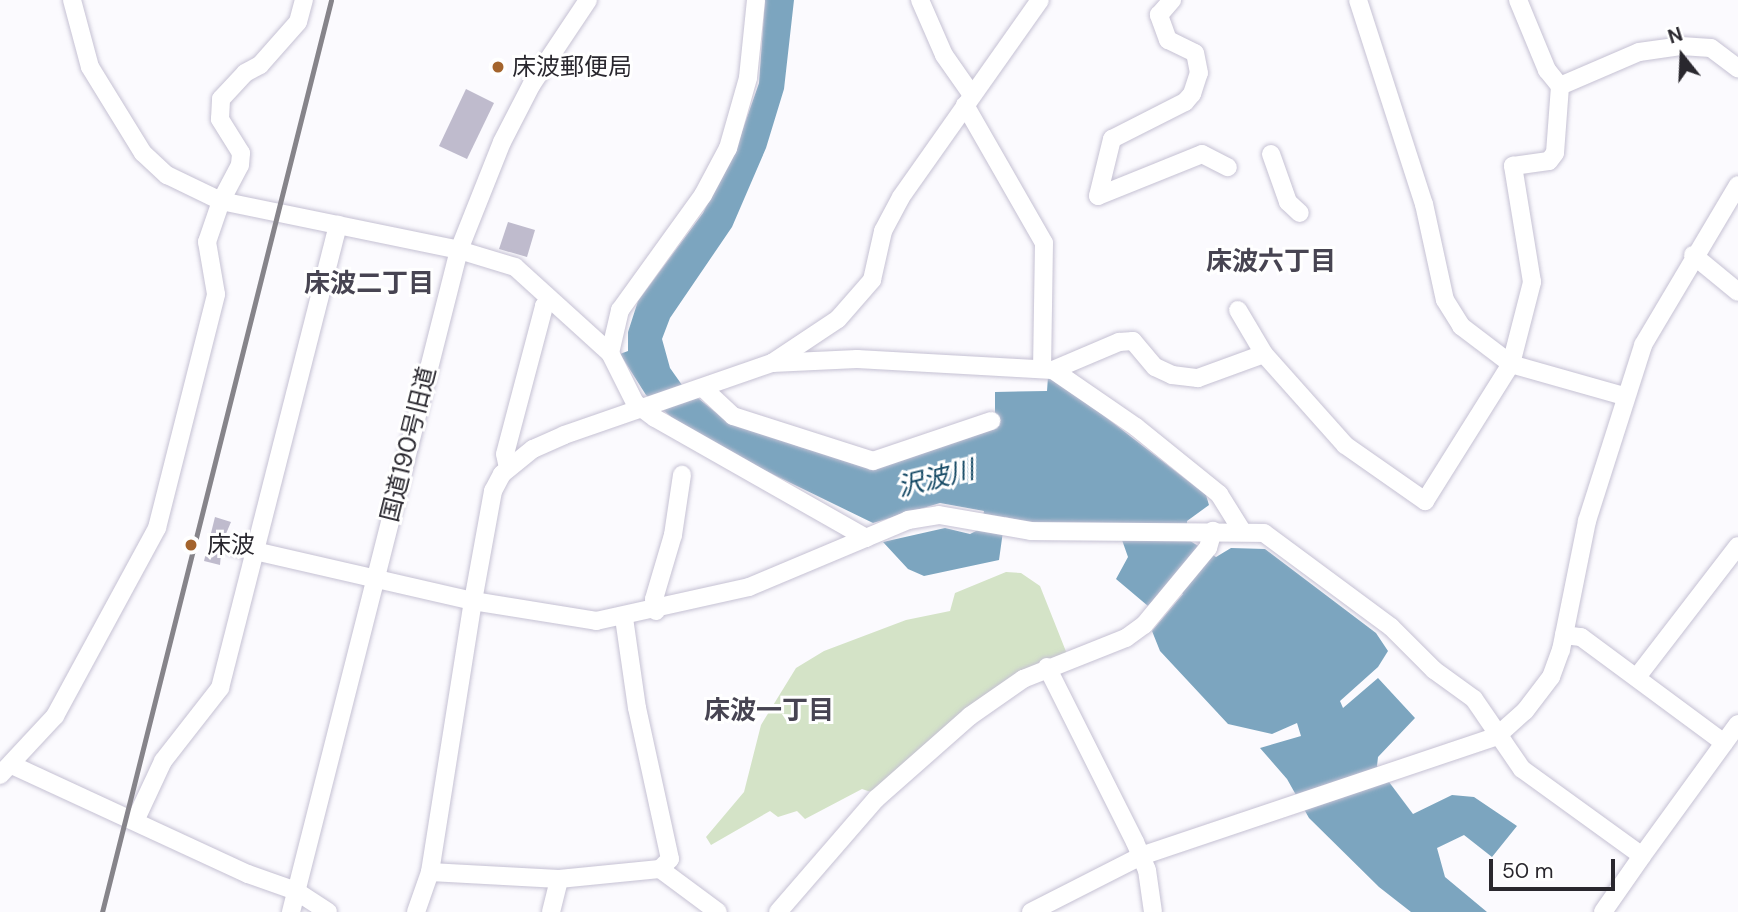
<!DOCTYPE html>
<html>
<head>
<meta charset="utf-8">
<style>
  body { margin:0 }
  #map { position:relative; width:1738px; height:912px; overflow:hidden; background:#fbfafe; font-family:"DM Sans","Noto Sans JP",sans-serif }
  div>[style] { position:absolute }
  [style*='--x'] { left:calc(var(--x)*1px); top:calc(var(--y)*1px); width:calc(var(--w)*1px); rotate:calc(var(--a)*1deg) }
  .green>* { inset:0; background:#d4e3c7 }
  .water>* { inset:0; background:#7ca5bf }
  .building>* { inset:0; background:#bfbbcd }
  .roads { filter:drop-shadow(0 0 2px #c5c1d3) drop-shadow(0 0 2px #c5c1d3) }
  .minor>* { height:18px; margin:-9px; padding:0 9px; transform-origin:9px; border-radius:9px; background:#fff }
  .rail>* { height:5px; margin:-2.5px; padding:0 2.5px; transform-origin:2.5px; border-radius:2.5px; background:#86848a }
  .dots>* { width:19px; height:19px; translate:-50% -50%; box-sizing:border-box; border:4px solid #fff; border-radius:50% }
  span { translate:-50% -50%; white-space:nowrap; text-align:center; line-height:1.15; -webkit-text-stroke:6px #fff; paint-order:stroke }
  .poi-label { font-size:24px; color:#29272e }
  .left { translate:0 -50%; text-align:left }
  .street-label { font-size:24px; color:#29272e }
  .neighbourhood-label { font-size:26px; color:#474452; font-weight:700 }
  .water-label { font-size:26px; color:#164a65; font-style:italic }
  .north { position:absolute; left:1647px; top:21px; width:70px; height:70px; -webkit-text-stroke:5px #fff; paint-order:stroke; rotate:342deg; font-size:19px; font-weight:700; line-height:28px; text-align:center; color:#29272e }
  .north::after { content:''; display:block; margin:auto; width:24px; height:32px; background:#29272e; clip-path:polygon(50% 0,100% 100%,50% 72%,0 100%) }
  .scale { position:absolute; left:1489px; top:859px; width:126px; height:32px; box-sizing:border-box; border:4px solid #29272e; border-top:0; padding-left:9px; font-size:21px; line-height:24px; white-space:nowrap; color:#29272e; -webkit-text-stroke:5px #fff; paint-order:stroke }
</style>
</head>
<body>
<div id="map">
  <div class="green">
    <i style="clip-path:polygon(1006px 572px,1021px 573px,1040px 586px,1067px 654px,874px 793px,862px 789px,805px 819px,797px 811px,778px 817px,770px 811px,711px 845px,706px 837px,744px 792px,761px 725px,796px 668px,824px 651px,906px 620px,950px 611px,955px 593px)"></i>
  </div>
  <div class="water">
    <i style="clip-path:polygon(765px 0,794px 0,784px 89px,766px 148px,732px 227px,670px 318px,662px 339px,670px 368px,682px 385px,720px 416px,800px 447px,879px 465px,995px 426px,995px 392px,1047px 391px,1048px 377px,1054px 377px,1206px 495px,1209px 505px,1187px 521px,1187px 539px,1216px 557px,1231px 548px,1265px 549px,1376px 633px,1388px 651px,1378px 667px,1340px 701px,1343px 708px,1378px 678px,1415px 718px,1378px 757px,1377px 766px,1413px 814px,1452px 795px,1474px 797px,1517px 826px,1492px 857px,1464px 835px,1437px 848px,1445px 877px,1487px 912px,1411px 912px,1379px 887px,1309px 818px,1287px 779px,1260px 748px,1301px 736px,1297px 723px,1272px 734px,1228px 724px,1160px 651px,1152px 631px,1183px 594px,1170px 583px,1148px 606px,1116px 579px,1128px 557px,1116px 523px,1032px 523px,1005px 517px,999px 560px,924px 576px,908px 569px,883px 542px,945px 528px,970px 534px,980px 529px,984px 511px,940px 503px,873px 523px,692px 435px,646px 395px,620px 354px,628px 351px,628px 332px,638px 301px,703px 213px,737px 146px,759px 83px)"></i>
  </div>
  <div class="building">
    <i style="clip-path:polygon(466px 89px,494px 103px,467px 159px,439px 146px)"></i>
    <i style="clip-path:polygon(508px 222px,535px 230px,527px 257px,499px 249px)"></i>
    <i style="clip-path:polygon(215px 517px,231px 522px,222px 543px,220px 565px,204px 561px)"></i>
  </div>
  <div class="roads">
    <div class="minor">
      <i style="--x:72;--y:0;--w:69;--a:75"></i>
      <i style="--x:90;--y:67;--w:101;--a:58.4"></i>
      <i style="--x:143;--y:153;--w:33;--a:43"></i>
      <i style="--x:167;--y:175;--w:60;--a:25.7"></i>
      <i style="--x:221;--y:201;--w:243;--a:11.6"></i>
      <i style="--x:459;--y:250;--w:59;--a:16.9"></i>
      <i style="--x:515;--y:267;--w:128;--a:42.2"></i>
      <i style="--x:756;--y:0;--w:78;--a:95.9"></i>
      <i style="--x:748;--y:78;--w:73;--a:105.9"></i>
      <i style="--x:728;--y:148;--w:53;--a:118"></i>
      <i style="--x:703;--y:195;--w:142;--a:125.8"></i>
      <i style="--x:620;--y:310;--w:44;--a:103.1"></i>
      <i style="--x:610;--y:353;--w:56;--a:63.4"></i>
      <i style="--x:635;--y:403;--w:25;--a:37"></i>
      <i style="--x:655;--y:418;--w:243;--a:29.6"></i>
      <i style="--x:920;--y:0;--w:60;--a:66.4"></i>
      <i style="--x:944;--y:55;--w:49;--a:55"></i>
      <i style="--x:1358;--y:0;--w:214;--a:72.1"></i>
      <i style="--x:1424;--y:204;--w:98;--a:77.7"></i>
      <i style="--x:1445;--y:300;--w:31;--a:58"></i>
      <i style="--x:1461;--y:326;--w:63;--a:37.2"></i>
      <i style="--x:1511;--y:364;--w:117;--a:15.8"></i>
      <i style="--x:1518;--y:0;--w:76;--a:67.5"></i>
      <i style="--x:1547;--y:70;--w:21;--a:51"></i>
      <i style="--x:965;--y:105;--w:159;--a:60.2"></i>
      <i style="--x:1044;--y:243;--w:126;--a:90.9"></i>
      <i style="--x:1271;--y:154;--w:51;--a:70.5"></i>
      <i style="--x:1288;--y:202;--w:16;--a:43"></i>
      <i style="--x:1098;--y:196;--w:59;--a:-76.2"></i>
      <i style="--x:1112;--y:139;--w:82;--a:-26.9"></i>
      <i style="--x:1185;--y:102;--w:11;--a:-49"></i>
      <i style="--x:1192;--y:94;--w:22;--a:-72"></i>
      <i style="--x:1199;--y:73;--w:20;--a:-101"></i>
      <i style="--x:1195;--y:53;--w:30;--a:-154"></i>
      <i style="--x:1168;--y:40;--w:27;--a:-110"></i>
      <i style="--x:1159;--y:15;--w:20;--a:-49"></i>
      <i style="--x:1098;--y:196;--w:112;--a:-22"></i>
      <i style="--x:1202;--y:154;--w:29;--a:27"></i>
      <i style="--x:1693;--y:255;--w:58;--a:39.4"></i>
      <i style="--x:1238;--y:310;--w:51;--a:59.4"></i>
      <i style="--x:772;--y:363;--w:85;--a:-2.7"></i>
      <i style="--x:857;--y:359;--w:196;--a:3.2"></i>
      <i style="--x:1053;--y:370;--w:72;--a:-23"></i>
      <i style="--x:1119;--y:342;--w:14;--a:-4"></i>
      <i style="--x:1133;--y:341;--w:34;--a:50"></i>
      <i style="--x:1155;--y:367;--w:19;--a:25"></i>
      <i style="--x:1172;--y:375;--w:26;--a:7"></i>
      <i style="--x:1198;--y:378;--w:70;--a:-20"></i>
      <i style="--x:1264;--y:354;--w:122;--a:48.3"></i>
      <i style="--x:1345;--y:445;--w:98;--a:35"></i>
      <i style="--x:1425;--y:501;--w:162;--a:-57.9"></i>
      <i style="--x:1511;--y:364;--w:85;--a:-75.6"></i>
      <i style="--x:1532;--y:282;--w:118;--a:-99.3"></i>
      <i style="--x:1513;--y:166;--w:36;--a:-8"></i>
      <i style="--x:1549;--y:161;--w:10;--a:-53"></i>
      <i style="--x:1555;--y:153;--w:67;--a:-85.7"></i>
      <i style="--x:1560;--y:86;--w:86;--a:-23.3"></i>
      <i style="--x:1639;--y:52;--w:42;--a:-8.1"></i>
      <i style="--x:1681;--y:46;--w:30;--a:4"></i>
      <i style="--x:1711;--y:48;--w:34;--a:37"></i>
      <i style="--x:1053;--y:370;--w:101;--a:34.5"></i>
      <i style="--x:1136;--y:427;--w:107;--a:38.9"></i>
      <i style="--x:1219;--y:494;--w:44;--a:58.1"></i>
      <i style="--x:703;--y:388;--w:41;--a:43"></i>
      <i style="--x:733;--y:416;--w:147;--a:17.8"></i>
      <i style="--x:873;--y:461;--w:125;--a:-18.7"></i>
      <i style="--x:508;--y:468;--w:14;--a:-102"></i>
      <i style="--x:505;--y:454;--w:153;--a:-75.2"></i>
      <i style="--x:544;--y:306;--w:7;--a:-45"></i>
      <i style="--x:233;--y:546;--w:246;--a:12.9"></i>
      <i style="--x:473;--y:601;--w:125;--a:9.2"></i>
      <i style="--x:596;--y:621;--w:157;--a:-12.5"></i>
      <i style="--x:749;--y:587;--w:173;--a:-22.8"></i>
      <i style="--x:908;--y:520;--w:31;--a:-9"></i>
      <i style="--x:939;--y:515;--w:93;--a:9.9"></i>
      <i style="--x:1031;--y:531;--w:233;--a:0.5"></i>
      <i style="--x:1264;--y:533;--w:158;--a:36.5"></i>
      <i style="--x:1391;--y:627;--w:61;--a:45"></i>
      <i style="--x:1434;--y:670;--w:49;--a:35.9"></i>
      <i style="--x:1474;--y:699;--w:85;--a:55.6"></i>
      <i style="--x:1522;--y:769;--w:148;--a:35.9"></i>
      <i style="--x:1642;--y:856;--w:68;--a:124.9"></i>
      <i style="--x:656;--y:611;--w:12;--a:-99"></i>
      <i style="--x:654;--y:599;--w:67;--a:-73.5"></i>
      <i style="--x:673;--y:535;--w:61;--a:-81.5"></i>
      <i style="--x:1564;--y:635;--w:17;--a:7"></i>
      <i style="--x:1581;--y:637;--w:178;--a:36.5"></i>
      <i style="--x:1047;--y:667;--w:196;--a:63.3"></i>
      <i style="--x:1135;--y:842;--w:30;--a:67"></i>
      <i style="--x:1147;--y:870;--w:42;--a:81.9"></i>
      <i style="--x:1637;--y:677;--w:165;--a:-52.4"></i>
      <i style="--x:12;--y:765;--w:260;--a:24.8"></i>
      <i style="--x:248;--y:874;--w:51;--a:19.5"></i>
      <i style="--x:296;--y:891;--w:38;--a:33"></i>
      <i style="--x:0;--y:775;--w:81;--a:-47"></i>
      <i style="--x:55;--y:716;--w:214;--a:-61.5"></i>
      <i style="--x:157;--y:528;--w:241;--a:-75.8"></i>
      <i style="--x:216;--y:294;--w:53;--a:-99.8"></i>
      <i style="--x:207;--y:242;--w:43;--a:-71.1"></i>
      <i style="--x:221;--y:201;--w:41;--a:-62.2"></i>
      <i style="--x:240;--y:165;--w:12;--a:-85"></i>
      <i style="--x:241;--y:153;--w:40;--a:-122"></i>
      <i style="--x:220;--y:119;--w:20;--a:-87"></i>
      <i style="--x:221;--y:99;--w:35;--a:-47"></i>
      <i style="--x:245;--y:73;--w:17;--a:-28"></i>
      <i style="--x:260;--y:65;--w:57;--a:-48.5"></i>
      <i style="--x:298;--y:22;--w:23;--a:-75"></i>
      <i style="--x:136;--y:819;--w:64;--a:-65"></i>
      <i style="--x:163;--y:761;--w:93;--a:-52"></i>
      <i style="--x:220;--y:688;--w:478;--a:-75.7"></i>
      <i style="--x:1642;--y:856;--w:163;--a:-54"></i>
      <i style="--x:660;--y:869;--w:72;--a:36.6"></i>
      <i style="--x:430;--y:872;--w:129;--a:3.1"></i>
      <i style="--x:559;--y:879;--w:101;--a:-5.7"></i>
      <i style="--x:660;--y:869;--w:14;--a:-45"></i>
      <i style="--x:670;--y:859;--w:155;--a:-102.3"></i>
      <i style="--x:637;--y:708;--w:91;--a:-98.2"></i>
      <i style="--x:291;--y:912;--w:683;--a:-75.76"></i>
      <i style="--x:459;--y:250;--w:116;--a:-68.3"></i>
      <i style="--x:502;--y:142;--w:65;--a:-62.7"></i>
      <i style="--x:532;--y:84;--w:101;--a:-56.3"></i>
      <i style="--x:416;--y:912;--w:42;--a:-70.7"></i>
      <i style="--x:430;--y:872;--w:274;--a:-81"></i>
      <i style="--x:473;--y:601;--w:112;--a:-79.7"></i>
      <i style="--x:493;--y:491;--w:19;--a:-62"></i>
      <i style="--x:502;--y:474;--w:40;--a:-39"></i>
      <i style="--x:533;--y:449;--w:34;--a:-24"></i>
      <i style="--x:564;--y:435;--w:220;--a:-19.1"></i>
      <i style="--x:772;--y:363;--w:79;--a:-33.7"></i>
      <i style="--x:838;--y:319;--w:52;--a:-48.9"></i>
      <i style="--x:872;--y:280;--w:50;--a:-77.3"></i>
      <i style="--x:883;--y:231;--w:38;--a:-62"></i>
      <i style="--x:901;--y:197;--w:241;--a:-54.8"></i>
      <i style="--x:551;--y:912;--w:34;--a:-76"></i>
      <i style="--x:778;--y:912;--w:150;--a:-49.1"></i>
      <i style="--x:876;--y:799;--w:125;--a:-41.4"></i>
      <i style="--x:970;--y:716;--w:65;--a:-34.9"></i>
      <i style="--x:1023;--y:679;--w:111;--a:-21.7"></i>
      <i style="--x:1126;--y:638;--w:22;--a:-36"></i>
      <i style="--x:1144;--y:625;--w:100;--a:-50.3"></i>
      <i style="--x:1208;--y:548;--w:18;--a:-74"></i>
      <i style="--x:1031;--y:912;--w:123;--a:-27"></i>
      <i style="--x:1141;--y:856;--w:376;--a:-18.6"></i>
      <i style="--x:1497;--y:736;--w:38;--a:-42"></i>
      <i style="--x:1525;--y:711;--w:43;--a:-52.6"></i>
      <i style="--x:1551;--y:677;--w:29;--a:-70"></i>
      <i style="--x:1561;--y:650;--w:132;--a:-78.6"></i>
      <i style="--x:1587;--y:521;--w:185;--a:-72.3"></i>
      <i style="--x:1643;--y:345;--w:186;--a:-59.3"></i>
    </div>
  </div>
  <div class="rail">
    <i style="--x:102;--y:912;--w:940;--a:-75.9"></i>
  </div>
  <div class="dots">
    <i style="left:498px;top:67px;background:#a4642d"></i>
    <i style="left:191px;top:545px;background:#a4642d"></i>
  </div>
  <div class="poi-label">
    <span class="left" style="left:512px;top:67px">床波郵便局</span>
    <span class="left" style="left:207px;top:545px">床波</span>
  </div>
  <div class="street-label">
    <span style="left:408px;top:444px;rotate:-76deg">国道190号旧道</span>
  </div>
  <div class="neighbourhood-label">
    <span style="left:1271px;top:262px">床波六丁目</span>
    <span style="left:369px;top:284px">床波二丁目</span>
    <span style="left:769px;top:711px">床波一丁目</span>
  </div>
  <div class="water-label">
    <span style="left:936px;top:479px;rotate:-14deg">沢波川</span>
  </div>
  <div class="north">N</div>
  <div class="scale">50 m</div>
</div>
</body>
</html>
